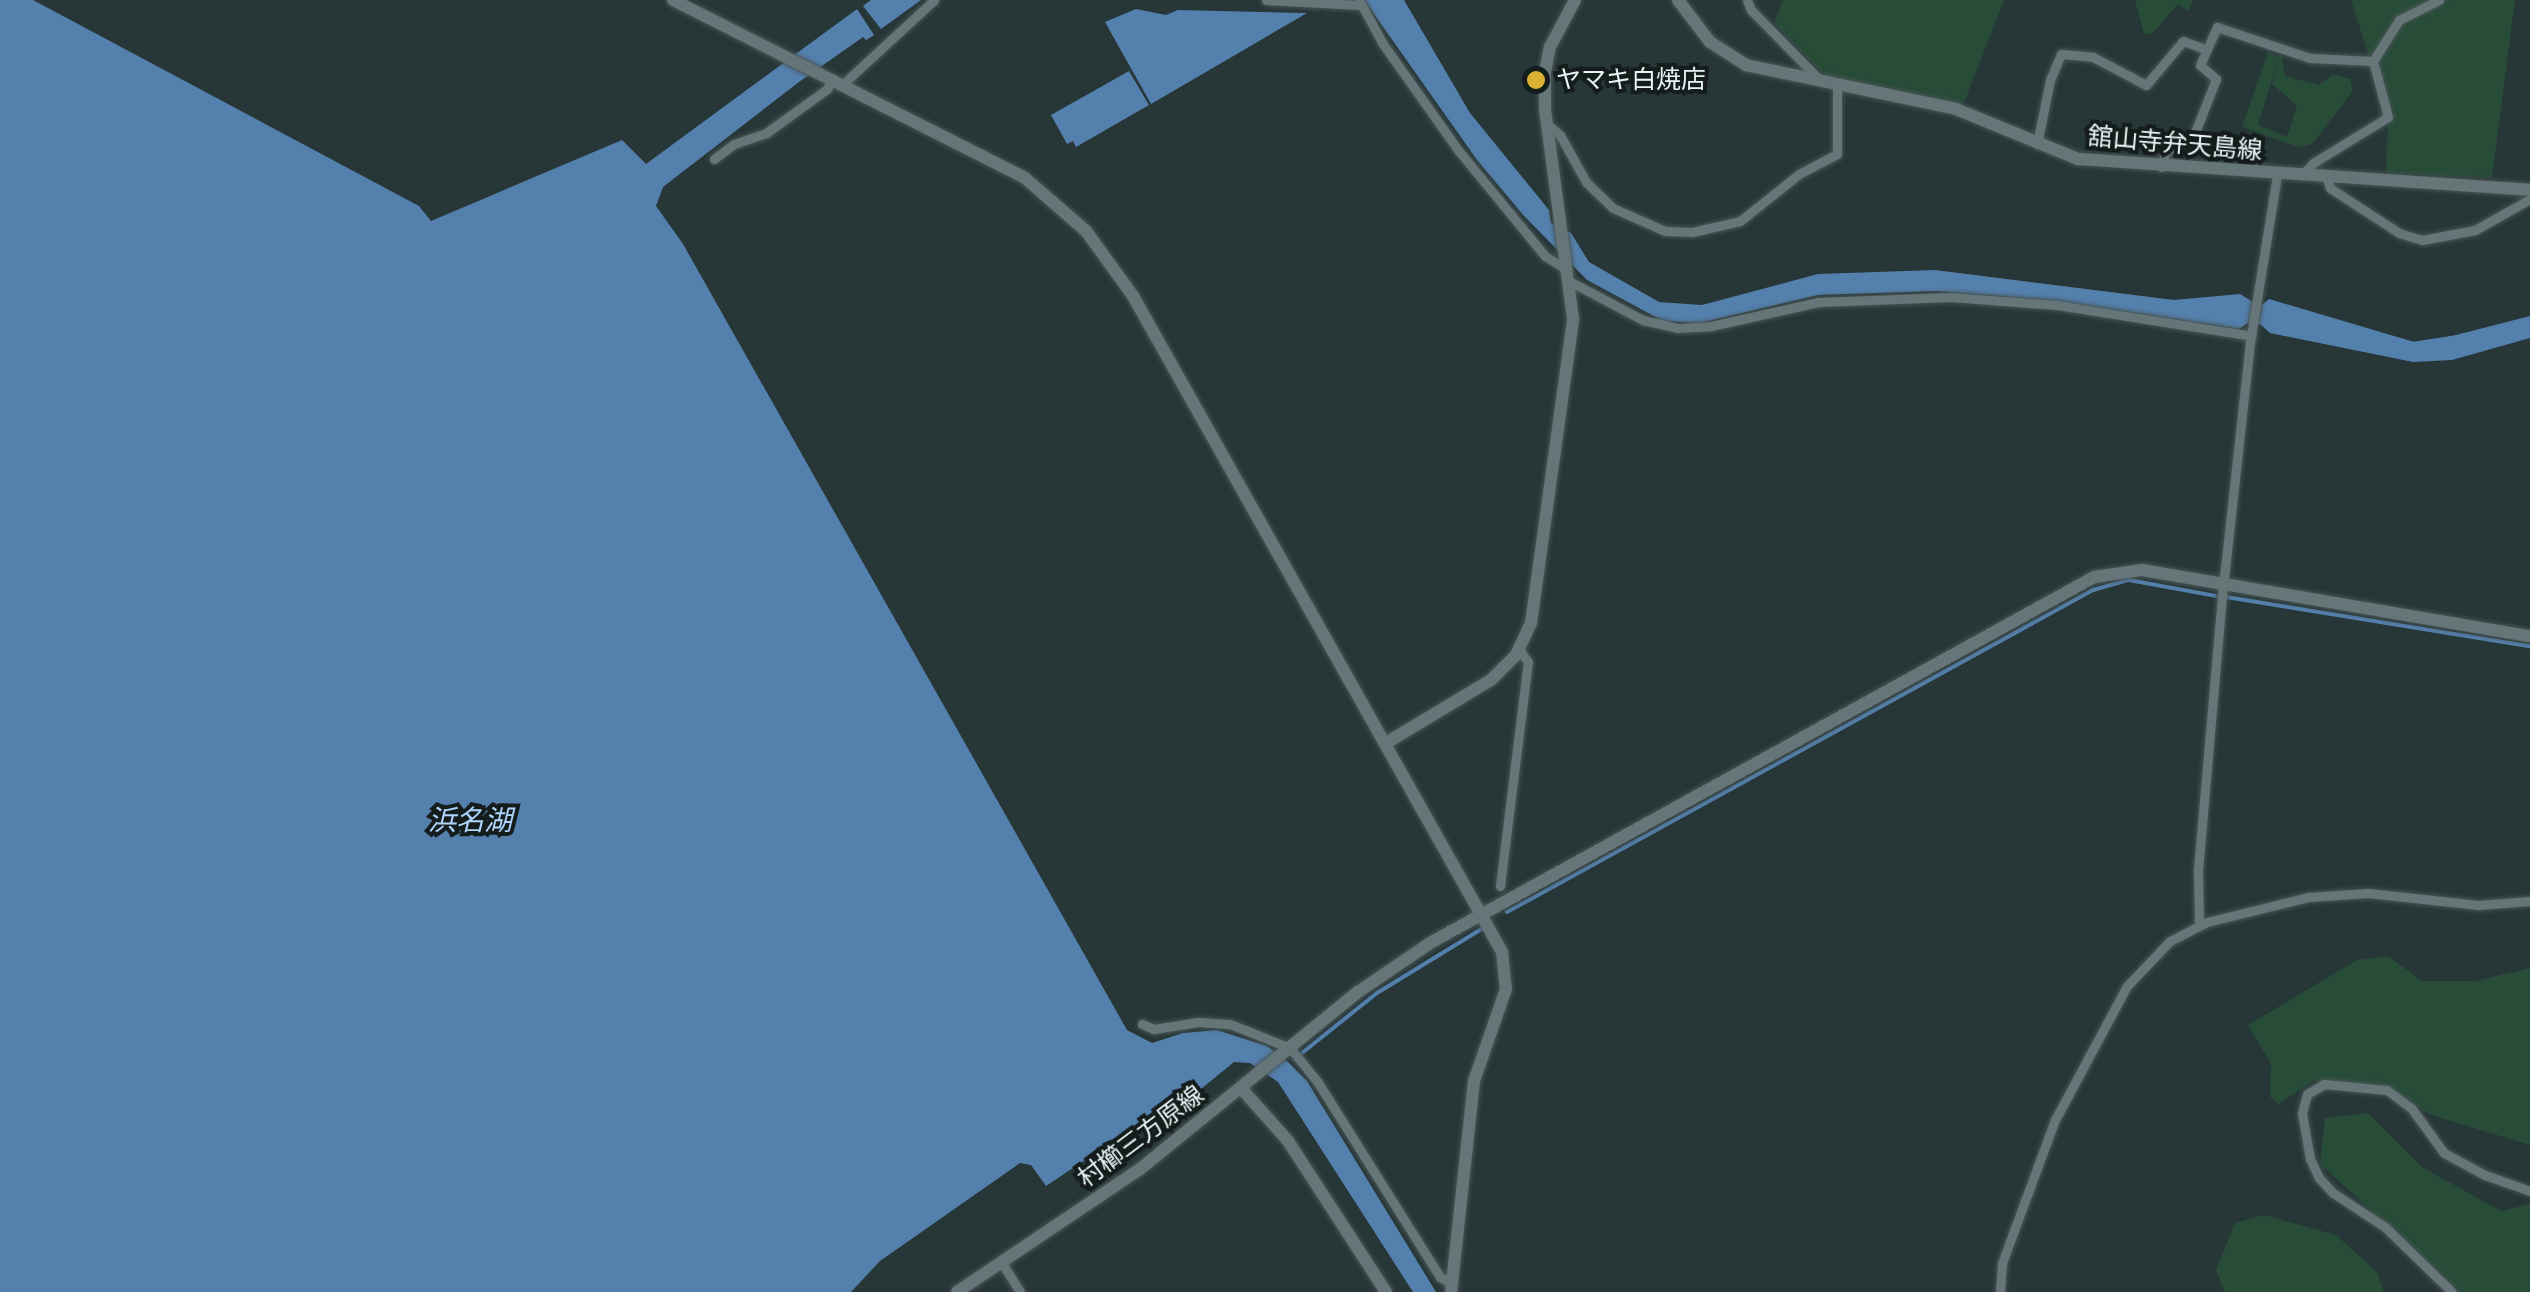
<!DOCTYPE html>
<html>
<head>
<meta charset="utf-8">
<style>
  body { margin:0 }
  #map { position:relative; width:2530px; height:1292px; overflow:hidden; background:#273637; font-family:"Source Sans 3","Noto Sans JP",sans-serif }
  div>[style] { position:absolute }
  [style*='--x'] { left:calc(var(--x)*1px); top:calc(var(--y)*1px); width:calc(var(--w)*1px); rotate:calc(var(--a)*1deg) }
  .green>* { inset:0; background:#274c38 }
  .water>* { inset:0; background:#5480ad }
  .stream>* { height:4px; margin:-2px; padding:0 2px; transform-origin:2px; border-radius:2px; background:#5480ad }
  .roads { filter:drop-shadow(0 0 2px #485556) drop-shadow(0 0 2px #485556) }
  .street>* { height:9px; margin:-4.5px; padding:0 4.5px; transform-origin:4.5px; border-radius:4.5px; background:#667678 }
  .secondary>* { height:12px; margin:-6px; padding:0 6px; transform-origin:6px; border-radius:6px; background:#667678 }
  .dots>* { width:28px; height:28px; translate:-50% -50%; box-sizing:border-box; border:5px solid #151c1c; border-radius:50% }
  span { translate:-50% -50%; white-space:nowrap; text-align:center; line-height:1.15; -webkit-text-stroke:8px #151c1c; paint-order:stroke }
  .poi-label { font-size:25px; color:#eaf3f4 }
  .left { translate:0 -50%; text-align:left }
  .street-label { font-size:25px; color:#eaf3f4 }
  .water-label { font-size:28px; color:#aed4fc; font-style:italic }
</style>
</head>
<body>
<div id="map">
  <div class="green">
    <i style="clip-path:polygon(1783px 0,2004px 0,1964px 103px,1824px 75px,1774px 23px)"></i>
    <i style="clip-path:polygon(2135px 0,2193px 0,2188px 11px,2178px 4px,2152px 34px,2144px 34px)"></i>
    <i style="clip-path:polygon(2351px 0,2515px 0,2492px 178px,2386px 173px,2388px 117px)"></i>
    <i style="clip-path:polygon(evenodd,2268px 52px,2279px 57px,2281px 52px,2285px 76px,2319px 85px,2333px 74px,2350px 79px,2353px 91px,2312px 144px,2298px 147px,2242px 127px,2268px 52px,2278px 61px,2272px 84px,2297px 106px,2287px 137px,2258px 125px,2278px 61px)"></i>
    <i style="clip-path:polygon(2388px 956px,2422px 981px,2476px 981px,2530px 968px,2530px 1145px,2431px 1115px,2386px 1087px,2313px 1081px,2279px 1104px,2270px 1097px,2271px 1064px,2248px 1025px,2357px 960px)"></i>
    <i style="clip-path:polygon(2368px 1113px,2422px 1167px,2501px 1211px,2530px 1204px,2530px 1292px,2460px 1292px,2320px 1164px,2325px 1118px)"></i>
    <i style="clip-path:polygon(2264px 1215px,2336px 1235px,2377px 1272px,2384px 1292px,2225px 1292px,2216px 1270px,2235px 1223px)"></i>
  </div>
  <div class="water">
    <i style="clip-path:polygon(0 0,33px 0,419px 206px,431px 221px,622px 140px,646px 164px,857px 9px,874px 35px,866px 40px,863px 37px,799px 82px,663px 187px,656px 206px,683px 244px,1127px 1030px,1152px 1043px,1183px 1033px,1217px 1030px,1267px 1046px,1288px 1062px,1307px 1081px,1436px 1292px,1413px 1292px,1278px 1082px,1250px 1063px,1234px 1062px,1162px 1121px,1151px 1116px,1046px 1186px,1031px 1165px,1020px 1163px,880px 1261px,851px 1292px,0 1292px)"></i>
    <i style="clip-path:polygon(871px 0,921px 0,881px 29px,863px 6px)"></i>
    <i style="clip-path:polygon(1364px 0,1404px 0,1470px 113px,1549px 210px,1551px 223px,1571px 233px,1589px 262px,1659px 302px,1702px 305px,1818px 274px,1935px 270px,2174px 300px,2240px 294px,2253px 302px,2263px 304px,2269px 299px,2421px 344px,2530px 316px,2530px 338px,2452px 360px,2413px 362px,2270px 333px,2260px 324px,2248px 323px,2239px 329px,2057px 301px,1936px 291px,1818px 295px,1700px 323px,1663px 321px,1587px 280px,1524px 216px,1477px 160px)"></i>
    <i style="clip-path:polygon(1136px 9px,1166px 15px,1178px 10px,1307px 13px,1151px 104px,1105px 22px)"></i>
    <i style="clip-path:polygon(1129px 71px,1149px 105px,1076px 147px,1073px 141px,1067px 144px,1051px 115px)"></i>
  </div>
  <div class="stream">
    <i style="--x:2412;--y:344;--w:46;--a:-8.8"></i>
    <i style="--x:2226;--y:597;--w:308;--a:9.2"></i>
    <i style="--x:1507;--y:912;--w:669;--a:-28.79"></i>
    <i style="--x:2093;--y:590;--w:37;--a:-16"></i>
    <i style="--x:2129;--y:580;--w:88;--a:10.4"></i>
    <i style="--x:1302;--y:1053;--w:96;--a:-38.7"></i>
    <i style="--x:1377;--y:993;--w:124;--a:-31.5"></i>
  </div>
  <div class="roads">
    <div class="street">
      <i style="--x:1266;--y:0;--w:94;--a:3"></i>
      <i style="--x:1359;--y:0;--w:50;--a:61.4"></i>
      <i style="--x:1383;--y:44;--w:130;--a:54.7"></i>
      <i style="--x:1458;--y:150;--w:137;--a:50.6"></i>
      <i style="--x:1545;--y:256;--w:26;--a:32"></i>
      <i style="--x:1747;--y:0;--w:11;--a:68"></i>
      <i style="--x:1751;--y:10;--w:97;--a:45.4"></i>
      <i style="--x:843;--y:84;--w:124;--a:-42.7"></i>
      <i style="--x:1547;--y:124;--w:17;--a:40"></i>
      <i style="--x:1560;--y:135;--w:54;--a:61"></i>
      <i style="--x:1586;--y:182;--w:37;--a:44"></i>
      <i style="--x:1613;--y:208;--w:57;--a:23.9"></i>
      <i style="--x:1665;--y:231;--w:27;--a:2"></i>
      <i style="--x:1692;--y:232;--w:49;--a:-12.9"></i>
      <i style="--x:1740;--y:221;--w:75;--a:-38.5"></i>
      <i style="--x:1799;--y:174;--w:43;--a:-27.8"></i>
      <i style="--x:1837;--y:154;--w:68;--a:-90"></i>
      <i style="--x:2037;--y:144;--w:65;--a:-78.5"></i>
      <i style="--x:2050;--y:80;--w:28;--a:-67"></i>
      <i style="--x:2061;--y:54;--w:32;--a:5"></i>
      <i style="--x:2093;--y:57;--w:60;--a:27.8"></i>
      <i style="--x:2146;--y:85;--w:57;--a:-49.9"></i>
      <i style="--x:2183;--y:41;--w:23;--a:20"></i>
      <i style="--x:714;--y:159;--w:25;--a:-37"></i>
      <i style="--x:734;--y:144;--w:34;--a:-19"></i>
      <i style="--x:766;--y:133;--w:75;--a:-35.8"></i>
      <i style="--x:827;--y:89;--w:12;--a:-59"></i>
      <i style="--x:2161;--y:167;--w:17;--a:-73"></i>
      <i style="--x:2166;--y:151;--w:28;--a:-23"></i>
      <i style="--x:2192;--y:140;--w:66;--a:-68.5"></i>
      <i style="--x:2216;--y:79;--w:21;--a:-139"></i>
      <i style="--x:2200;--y:65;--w:42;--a:-65.9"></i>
      <i style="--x:2217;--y:27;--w:98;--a:18.4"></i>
      <i style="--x:2310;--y:58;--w:63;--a:2.7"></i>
      <i style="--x:2373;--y:61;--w:49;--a:-57.6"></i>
      <i style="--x:2399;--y:20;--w:45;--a:-26.6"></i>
      <i style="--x:2302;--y:175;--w:16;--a:-47"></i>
      <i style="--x:2313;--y:163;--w:88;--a:-31.5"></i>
      <i style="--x:2388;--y:117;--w:58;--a:-105"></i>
      <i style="--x:2327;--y:179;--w:9;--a:72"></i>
      <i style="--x:2330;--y:188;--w:82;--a:33.1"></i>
      <i style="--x:2399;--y:233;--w:24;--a:17"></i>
      <i style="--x:2422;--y:240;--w:54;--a:-10.7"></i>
      <i style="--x:2475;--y:230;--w:63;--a:-29.4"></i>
      <i style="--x:1569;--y:281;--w:84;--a:27.8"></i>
      <i style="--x:1643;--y:320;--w:35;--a:13"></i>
      <i style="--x:1677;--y:328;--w:34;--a:-3"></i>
      <i style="--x:1711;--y:326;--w:110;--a:-12.6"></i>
      <i style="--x:1818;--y:302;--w:133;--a:-2.2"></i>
      <i style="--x:1951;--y:297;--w:106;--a:4.3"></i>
      <i style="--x:2057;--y:305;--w:197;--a:9"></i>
      <i style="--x:1500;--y:886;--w:226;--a:-82.9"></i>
      <i style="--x:1528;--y:662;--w:16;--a:-125"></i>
      <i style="--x:2199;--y:925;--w:55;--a:-91"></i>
      <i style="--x:2198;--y:870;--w:275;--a:-85"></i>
      <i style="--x:2222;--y:596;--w:256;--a:-83.7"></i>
      <i style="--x:2250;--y:342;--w:168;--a:-80.8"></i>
      <i style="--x:1142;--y:1024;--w:13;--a:23"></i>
      <i style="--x:1154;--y:1029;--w:45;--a:-9"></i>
      <i style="--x:1198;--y:1022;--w:32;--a:4"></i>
      <i style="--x:1230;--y:1024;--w:65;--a:21.8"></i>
      <i style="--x:1290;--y:1048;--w:43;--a:50.7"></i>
      <i style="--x:1317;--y:1081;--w:231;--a:57.9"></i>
      <i style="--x:1440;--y:1277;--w:13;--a:29"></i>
      <i style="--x:1002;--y:1263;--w:34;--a:58"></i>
      <i style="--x:2000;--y:1292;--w:29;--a:-86"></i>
      <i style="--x:2002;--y:1263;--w:153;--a:-69.7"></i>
      <i style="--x:2055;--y:1120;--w:152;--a:-61.8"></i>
      <i style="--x:2127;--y:986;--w:62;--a:-46.3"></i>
      <i style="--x:2170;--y:941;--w:42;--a:-27.2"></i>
      <i style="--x:2207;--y:922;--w:105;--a:-13.8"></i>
      <i style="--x:2309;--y:897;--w:59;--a:-3.9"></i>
      <i style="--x:2368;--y:893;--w:111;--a:6.2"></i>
      <i style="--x:2478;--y:905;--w:52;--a:-4.4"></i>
      <i style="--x:2452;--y:1292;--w:93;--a:-135.9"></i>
      <i style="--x:2385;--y:1227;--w:62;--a:-146.8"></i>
      <i style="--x:2333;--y:1193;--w:21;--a:-133"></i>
      <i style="--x:2319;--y:1178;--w:21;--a:-115"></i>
      <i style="--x:2310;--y:1159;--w:47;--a:-99.9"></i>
      <i style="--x:2302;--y:1113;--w:20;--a:-75"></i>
      <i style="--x:2307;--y:1094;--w:20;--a:-30"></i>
      <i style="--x:2324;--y:1084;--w:63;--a:5.4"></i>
      <i style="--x:2387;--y:1090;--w:31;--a:37"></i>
      <i style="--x:2412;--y:1109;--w:54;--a:54"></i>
      <i style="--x:2444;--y:1153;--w:47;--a:28.2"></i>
      <i style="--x:2485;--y:1175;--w:48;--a:19.6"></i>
    </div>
    <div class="secondary">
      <i style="--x:673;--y:0;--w:394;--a:26.8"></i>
      <i style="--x:1025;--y:178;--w:81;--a:41"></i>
      <i style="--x:1086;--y:231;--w:80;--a:54.1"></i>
      <i style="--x:1133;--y:296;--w:753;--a:60.64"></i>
      <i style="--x:1502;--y:952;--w:37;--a:84"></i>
      <i style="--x:1506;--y:989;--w:97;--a:109.2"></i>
      <i style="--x:1474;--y:1081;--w:212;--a:96.2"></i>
      <i style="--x:1678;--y:0;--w:53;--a:52.7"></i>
      <i style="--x:1710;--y:42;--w:43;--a:32.6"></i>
      <i style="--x:1746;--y:65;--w:215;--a:11.8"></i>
      <i style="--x:1956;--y:109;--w:132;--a:22.3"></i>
      <i style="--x:2078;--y:159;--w:453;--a:3.9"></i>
      <i style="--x:1386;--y:743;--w:122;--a:-31"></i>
      <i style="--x:1491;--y:680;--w:35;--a:-45"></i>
      <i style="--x:1516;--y:655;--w:35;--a:-65"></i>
      <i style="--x:1531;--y:623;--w:307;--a:-82.1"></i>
      <i style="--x:1573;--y:319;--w:211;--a:-97.6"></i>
      <i style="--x:1545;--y:110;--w:38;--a:-90"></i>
      <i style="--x:1545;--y:72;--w:25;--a:-79"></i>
      <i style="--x:1550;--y:47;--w:53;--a:-62"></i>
      <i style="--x:1241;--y:1088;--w:71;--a:48.4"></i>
      <i style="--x:1288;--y:1141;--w:180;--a:57"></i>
      <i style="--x:957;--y:1292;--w:220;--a:-33.9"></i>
      <i style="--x:1140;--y:1169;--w:281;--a:-39.1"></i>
      <i style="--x:1358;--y:992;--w:87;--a:-34.2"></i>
      <i style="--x:1430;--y:943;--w:758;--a:-28.86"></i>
      <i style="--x:2094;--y:577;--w:49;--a:-8.3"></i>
      <i style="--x:2142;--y:570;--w:394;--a:9.7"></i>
    </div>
  </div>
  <div class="dots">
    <i style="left:1536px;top:80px;background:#dbb233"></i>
  </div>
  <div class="poi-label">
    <span class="left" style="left:1556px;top:80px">ヤマキ白焼店</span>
  </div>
  <div class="street-label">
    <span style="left:2175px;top:144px;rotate:5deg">舘山寺弁天島線</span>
    <span style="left:1141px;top:1137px;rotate:-37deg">村櫛三方原線</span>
  </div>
  <div class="water-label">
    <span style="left:470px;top:821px">浜名湖</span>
  </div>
</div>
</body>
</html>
